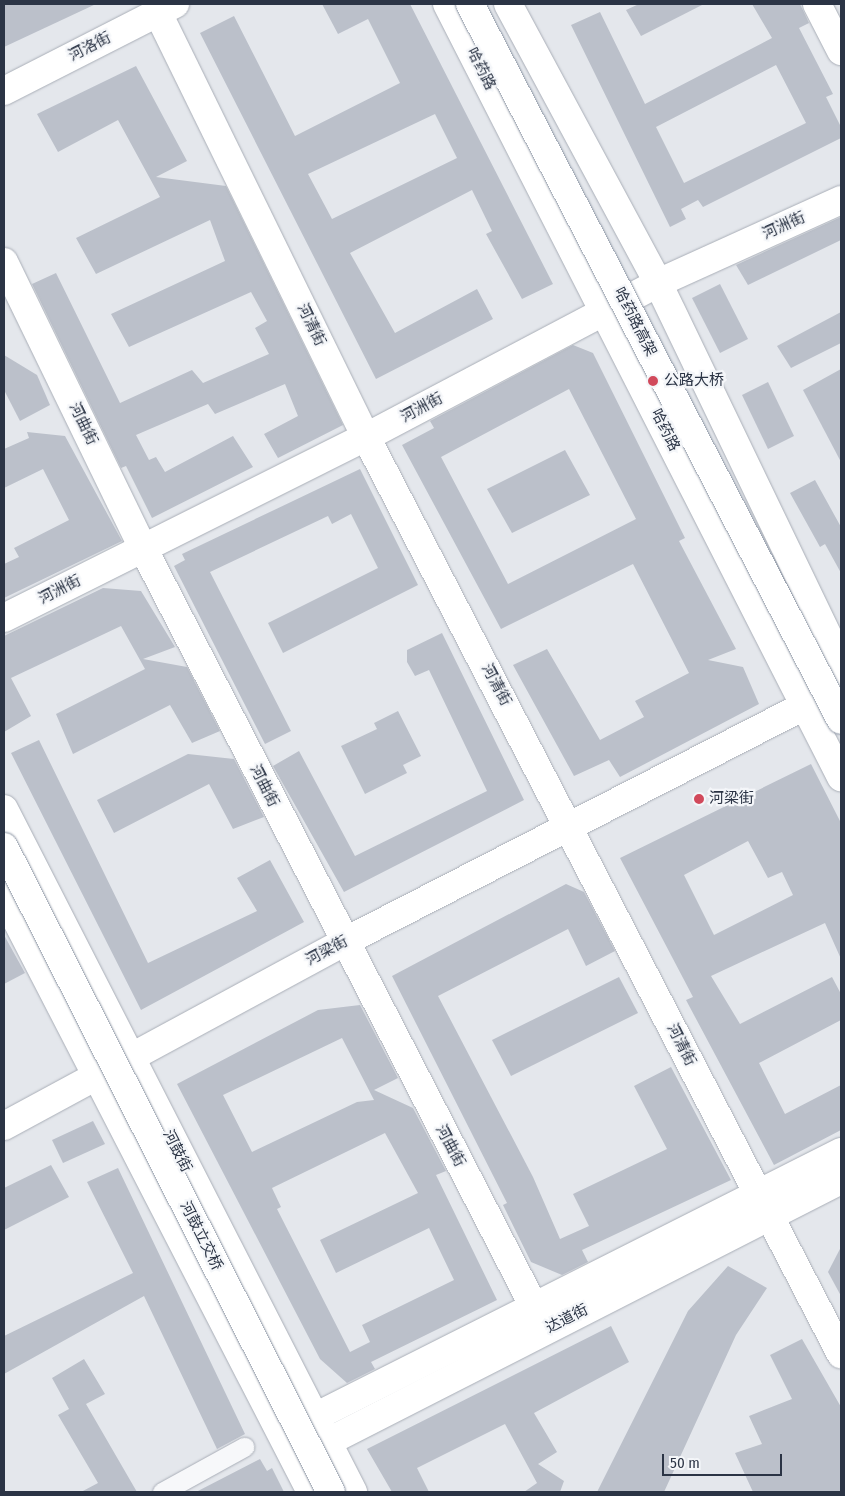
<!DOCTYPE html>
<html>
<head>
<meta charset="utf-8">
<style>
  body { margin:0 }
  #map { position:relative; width:845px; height:1496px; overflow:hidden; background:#e4e7ec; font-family:"Fira Sans Condensed","Noto Sans SC",sans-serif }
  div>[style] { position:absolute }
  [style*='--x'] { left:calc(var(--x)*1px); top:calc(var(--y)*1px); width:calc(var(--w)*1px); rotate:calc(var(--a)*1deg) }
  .building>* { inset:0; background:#bbc0ca }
  .roads { filter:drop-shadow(0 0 1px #a9aeb7) drop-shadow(0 0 1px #a9aeb7) }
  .street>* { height:19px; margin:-9.5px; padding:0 9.5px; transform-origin:9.5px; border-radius:9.5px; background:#f7f8fa }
  .secondary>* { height:28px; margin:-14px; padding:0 14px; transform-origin:14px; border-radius:14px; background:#fff }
  .highway>* { height:28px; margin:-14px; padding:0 14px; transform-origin:14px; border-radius:14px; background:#fff }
  .bridges { filter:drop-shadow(0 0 1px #8b94a3) drop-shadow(0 0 1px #8b94a3) }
  .highway-bridge>* { height:28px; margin:-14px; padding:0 14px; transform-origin:14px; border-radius:14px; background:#fff }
  .dots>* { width:14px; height:14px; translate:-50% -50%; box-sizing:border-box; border:2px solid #f4f6f9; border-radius:50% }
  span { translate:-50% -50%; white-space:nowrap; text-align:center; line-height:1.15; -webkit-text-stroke:4.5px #f4f6f9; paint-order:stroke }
  .street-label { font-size:15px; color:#2b3445 }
  .poi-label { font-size:15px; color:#2b3445 }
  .left { translate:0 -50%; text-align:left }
  .frame { position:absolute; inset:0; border:5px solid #2b3445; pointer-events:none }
  .scale { position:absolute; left:662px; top:1454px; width:120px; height:22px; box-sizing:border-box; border:2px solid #2b3445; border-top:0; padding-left:6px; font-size:15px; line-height:18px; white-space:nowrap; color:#2b3445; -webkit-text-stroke:4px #f4f6f9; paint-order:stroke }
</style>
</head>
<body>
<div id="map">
  <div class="building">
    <i style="clip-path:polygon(4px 4px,96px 4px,4px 47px)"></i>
    <i style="clip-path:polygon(evenodd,322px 4px,410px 4px,553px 284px,522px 299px,486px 234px,492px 231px,472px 190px,350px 253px,395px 333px,477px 289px,493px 319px,376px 379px,200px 33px,234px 16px,295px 136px,400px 83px,368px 19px,338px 34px,322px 4px,435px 114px,457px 158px,332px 219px,308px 174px,435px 114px)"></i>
    <i style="clip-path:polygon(639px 4px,704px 4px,641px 36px,626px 10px)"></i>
    <i style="clip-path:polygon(evenodd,752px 4px,800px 4px,809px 23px,799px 28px,833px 94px,826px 97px,841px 127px,841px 138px,703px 207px,698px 200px,681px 209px,686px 219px,670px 227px,571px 25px,600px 12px,645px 104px,772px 38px,752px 4px,776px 65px,806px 123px,684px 183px,656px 127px,776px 65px)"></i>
    <i style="clip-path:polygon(136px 66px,187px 161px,156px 177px,226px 186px,343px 425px,278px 458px,264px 434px,298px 416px,285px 384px,215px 414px,208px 404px,136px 435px,149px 460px,156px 457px,165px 472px,233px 436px,253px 467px,152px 518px,126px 466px,121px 468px,32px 284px,56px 273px,120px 403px,192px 370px,203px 383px,269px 354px,255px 328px,267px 321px,251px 292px,129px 347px,111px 314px,225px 261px,210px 220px,96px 274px,76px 238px,160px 197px,118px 120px,58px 152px,37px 114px)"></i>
    <i style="clip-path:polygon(841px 217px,841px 240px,748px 285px,736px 265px)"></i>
    <i style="clip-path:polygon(720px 284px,748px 339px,720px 353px,692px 298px)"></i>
    <i style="clip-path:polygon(841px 312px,841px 343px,791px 368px,777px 346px)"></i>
    <i style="clip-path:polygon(evenodd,573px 345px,593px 353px,685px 538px,679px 541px,736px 649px,708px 660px,743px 667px,759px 704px,620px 777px,609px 760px,574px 776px,513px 665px,547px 649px,600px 740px,644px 717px,635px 701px,689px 673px,633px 564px,501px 629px,402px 445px,434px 428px,430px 421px,573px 345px,569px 389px,636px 519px,508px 584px,441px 457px,569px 389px)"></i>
    <i style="clip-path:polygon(4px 355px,37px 375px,50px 405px,20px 421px,4px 390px)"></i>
    <i style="clip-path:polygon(841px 369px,841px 462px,803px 390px)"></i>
    <i style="clip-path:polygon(768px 382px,794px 436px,768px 449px,742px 395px)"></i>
    <i style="clip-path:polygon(27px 432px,65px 436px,122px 541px,4px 598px,4px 564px,19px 557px,14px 548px,69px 520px,43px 469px,4px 488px,4px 449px,29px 438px)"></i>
    <i style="clip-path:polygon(565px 450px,590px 495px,512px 533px,487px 489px)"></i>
    <i style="clip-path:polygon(360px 469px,418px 585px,283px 653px,268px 623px,378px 568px,351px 514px,332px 524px,328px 516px,210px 572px,291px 731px,265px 744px,174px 566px,185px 560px,182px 554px)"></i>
    <i style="clip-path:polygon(815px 480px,841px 527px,841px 573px,825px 544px,820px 547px,790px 493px)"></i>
    <i style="clip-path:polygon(103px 588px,141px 591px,175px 647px,143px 659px,187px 667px,220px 731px,192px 743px,170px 705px,73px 754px,56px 714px,145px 669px,121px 626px,11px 678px,31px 716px,4px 732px,4px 636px)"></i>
    <i style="clip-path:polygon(442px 633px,524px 800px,344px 892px,273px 766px,299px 751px,355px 856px,487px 791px,429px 670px,415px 676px,407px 662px,407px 650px)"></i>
    <i style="clip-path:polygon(398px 711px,421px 756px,403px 765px,407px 773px,365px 794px,341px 746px,377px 729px,374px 723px)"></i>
    <i style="clip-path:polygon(39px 740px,148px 963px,257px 911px,237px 878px,270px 860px,304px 922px,141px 1010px,11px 753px)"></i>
    <i style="clip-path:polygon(188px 754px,234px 759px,264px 817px,233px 829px,209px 784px,114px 833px,97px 800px)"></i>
    <i style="clip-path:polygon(evenodd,811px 764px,841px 823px,841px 959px,825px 923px,711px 976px,740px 1024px,832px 977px,841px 994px,841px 1020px,759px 1063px,785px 1114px,841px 1085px,841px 1130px,774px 1165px,686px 1000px,693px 997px,620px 858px,811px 764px,748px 841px,768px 878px,782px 872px,793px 895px,714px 935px,684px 875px,748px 841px)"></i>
    <i style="clip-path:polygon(566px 884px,584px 892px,615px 951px,586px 966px,568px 929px,438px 996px,533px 1177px,560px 1239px,589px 1226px,573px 1194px,667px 1149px,634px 1086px,671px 1067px,731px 1180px,582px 1250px,588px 1262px,562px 1275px,531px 1262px,503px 1205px,507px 1203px,392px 976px)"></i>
    <i style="clip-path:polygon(4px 935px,25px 973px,4px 984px)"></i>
    <i style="clip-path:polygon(619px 977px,638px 1013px,511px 1076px,492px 1040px)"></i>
    <i style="clip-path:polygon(evenodd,360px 1005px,398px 1078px,374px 1090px,413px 1108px,446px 1171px,436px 1175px,497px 1300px,371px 1362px,375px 1369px,347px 1383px,320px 1359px,177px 1084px,318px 1010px,360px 1005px,342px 1038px,374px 1100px,357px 1102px,252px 1152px,223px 1095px,342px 1038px,360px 1005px,385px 1133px,418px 1193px,320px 1240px,336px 1273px,429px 1228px,454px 1280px,362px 1325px,370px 1342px,350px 1352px,277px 1209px,281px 1207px,272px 1188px,385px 1133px)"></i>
    <i style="clip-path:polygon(93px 1121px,105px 1144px,63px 1163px,52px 1140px)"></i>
    <i style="clip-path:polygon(51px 1165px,69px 1197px,4px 1230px,4px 1188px)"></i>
    <i style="clip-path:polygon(118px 1168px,245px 1434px,217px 1449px,144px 1296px,4px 1374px,4px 1336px,133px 1273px,87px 1182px)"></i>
    <i style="clip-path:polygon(841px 1247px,841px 1296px,828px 1272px)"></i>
    <i style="clip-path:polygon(728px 1266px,767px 1288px,736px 1335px,664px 1492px,597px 1492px,688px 1311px)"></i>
    <i style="clip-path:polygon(611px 1326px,629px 1362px,534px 1413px,557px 1452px,538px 1464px,564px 1481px,560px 1492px,524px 1492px,537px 1483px,505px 1424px,417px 1468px,429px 1492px,392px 1492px,367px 1449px)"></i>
    <i style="clip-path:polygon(802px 1339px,841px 1407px,841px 1492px,753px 1492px,735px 1453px,762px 1444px,749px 1416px,792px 1399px,770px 1355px)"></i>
    <i style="clip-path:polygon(84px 1359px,105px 1394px,86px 1404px,137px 1492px,81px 1492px,98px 1483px,58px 1415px,69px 1409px,52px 1378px)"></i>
    <i style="clip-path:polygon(260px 1459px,267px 1471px,272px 1468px,284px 1492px,196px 1492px)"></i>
  </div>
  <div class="roads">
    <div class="street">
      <i style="--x:162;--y:1492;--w:94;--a:-28.8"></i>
    </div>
    <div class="secondary">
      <i style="--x:158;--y:13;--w:472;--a:63.9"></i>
      <i style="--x:366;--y:437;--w:1033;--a:62.62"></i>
      <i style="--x:4;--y:262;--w:318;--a:64.1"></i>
      <i style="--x:143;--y:548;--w:852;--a:62.74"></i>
      <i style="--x:4;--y:618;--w:405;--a:-26.6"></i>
      <i style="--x:366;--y:437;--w:330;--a:-27.8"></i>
      <i style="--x:658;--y:283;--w:201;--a:-24.4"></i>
      <i style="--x:4;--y:1126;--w:387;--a:-28.4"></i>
      <i style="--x:344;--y:942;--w:559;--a:-27.16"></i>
      <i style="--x:293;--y:1428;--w:614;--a:-26.73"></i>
      <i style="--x:306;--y:1453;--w:601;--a:-27.03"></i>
    </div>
    <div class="highway">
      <i style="--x:447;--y:4;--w:868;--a:62.99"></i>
      <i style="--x:508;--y:4;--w:317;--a:61.7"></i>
      <i style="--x:658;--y:283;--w:423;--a:64.3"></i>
      <i style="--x:817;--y:4;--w:53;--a:62.9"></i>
      <i style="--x:4;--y:91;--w:192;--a:-27"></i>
      <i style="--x:4;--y:809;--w:767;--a:62.93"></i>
      <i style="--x:4;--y:896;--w:670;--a:62.75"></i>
    </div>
  </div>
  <div class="bridges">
    <div class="highway-bridge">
      <i style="--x:470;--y:4;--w:806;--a:62.61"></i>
      <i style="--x:4;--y:847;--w:723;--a:63.12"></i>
    </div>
  </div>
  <div class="dots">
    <i style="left:653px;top:381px;background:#d1495b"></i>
    <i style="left:699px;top:799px;background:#d1495b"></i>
  </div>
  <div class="street-label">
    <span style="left:90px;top:47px;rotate:-27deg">河洛街</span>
    <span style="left:481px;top:69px;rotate:63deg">哈药路</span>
    <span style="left:784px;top:226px;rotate:-24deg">河洲街</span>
    <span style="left:635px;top:322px;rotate:63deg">哈药路高架</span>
    <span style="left:311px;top:325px;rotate:64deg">河清街</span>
    <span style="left:422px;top:408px;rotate:-28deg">河洲街</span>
    <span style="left:83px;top:424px;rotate:64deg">河曲街</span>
    <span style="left:665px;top:430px;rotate:63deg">哈药路</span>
    <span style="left:60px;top:590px;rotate:-27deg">河洲街</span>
    <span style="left:496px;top:685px;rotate:62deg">河清街</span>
    <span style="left:264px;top:786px;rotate:63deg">河曲街</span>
    <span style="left:327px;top:951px;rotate:-28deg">河梁街</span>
    <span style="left:681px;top:1045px;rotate:63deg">河清街</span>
    <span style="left:450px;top:1146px;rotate:62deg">河曲街</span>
    <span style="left:177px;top:1151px;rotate:63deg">河鼓街</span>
    <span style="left:201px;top:1236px;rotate:63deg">河鼓立交桥</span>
    <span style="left:567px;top:1319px;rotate:-27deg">达道街</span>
  </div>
  <div class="poi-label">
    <span class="left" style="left:664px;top:381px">公路大桥</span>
    <span class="left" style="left:709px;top:799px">河梁街</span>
  </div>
  <div class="frame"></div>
  <div class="scale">50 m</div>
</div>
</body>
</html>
